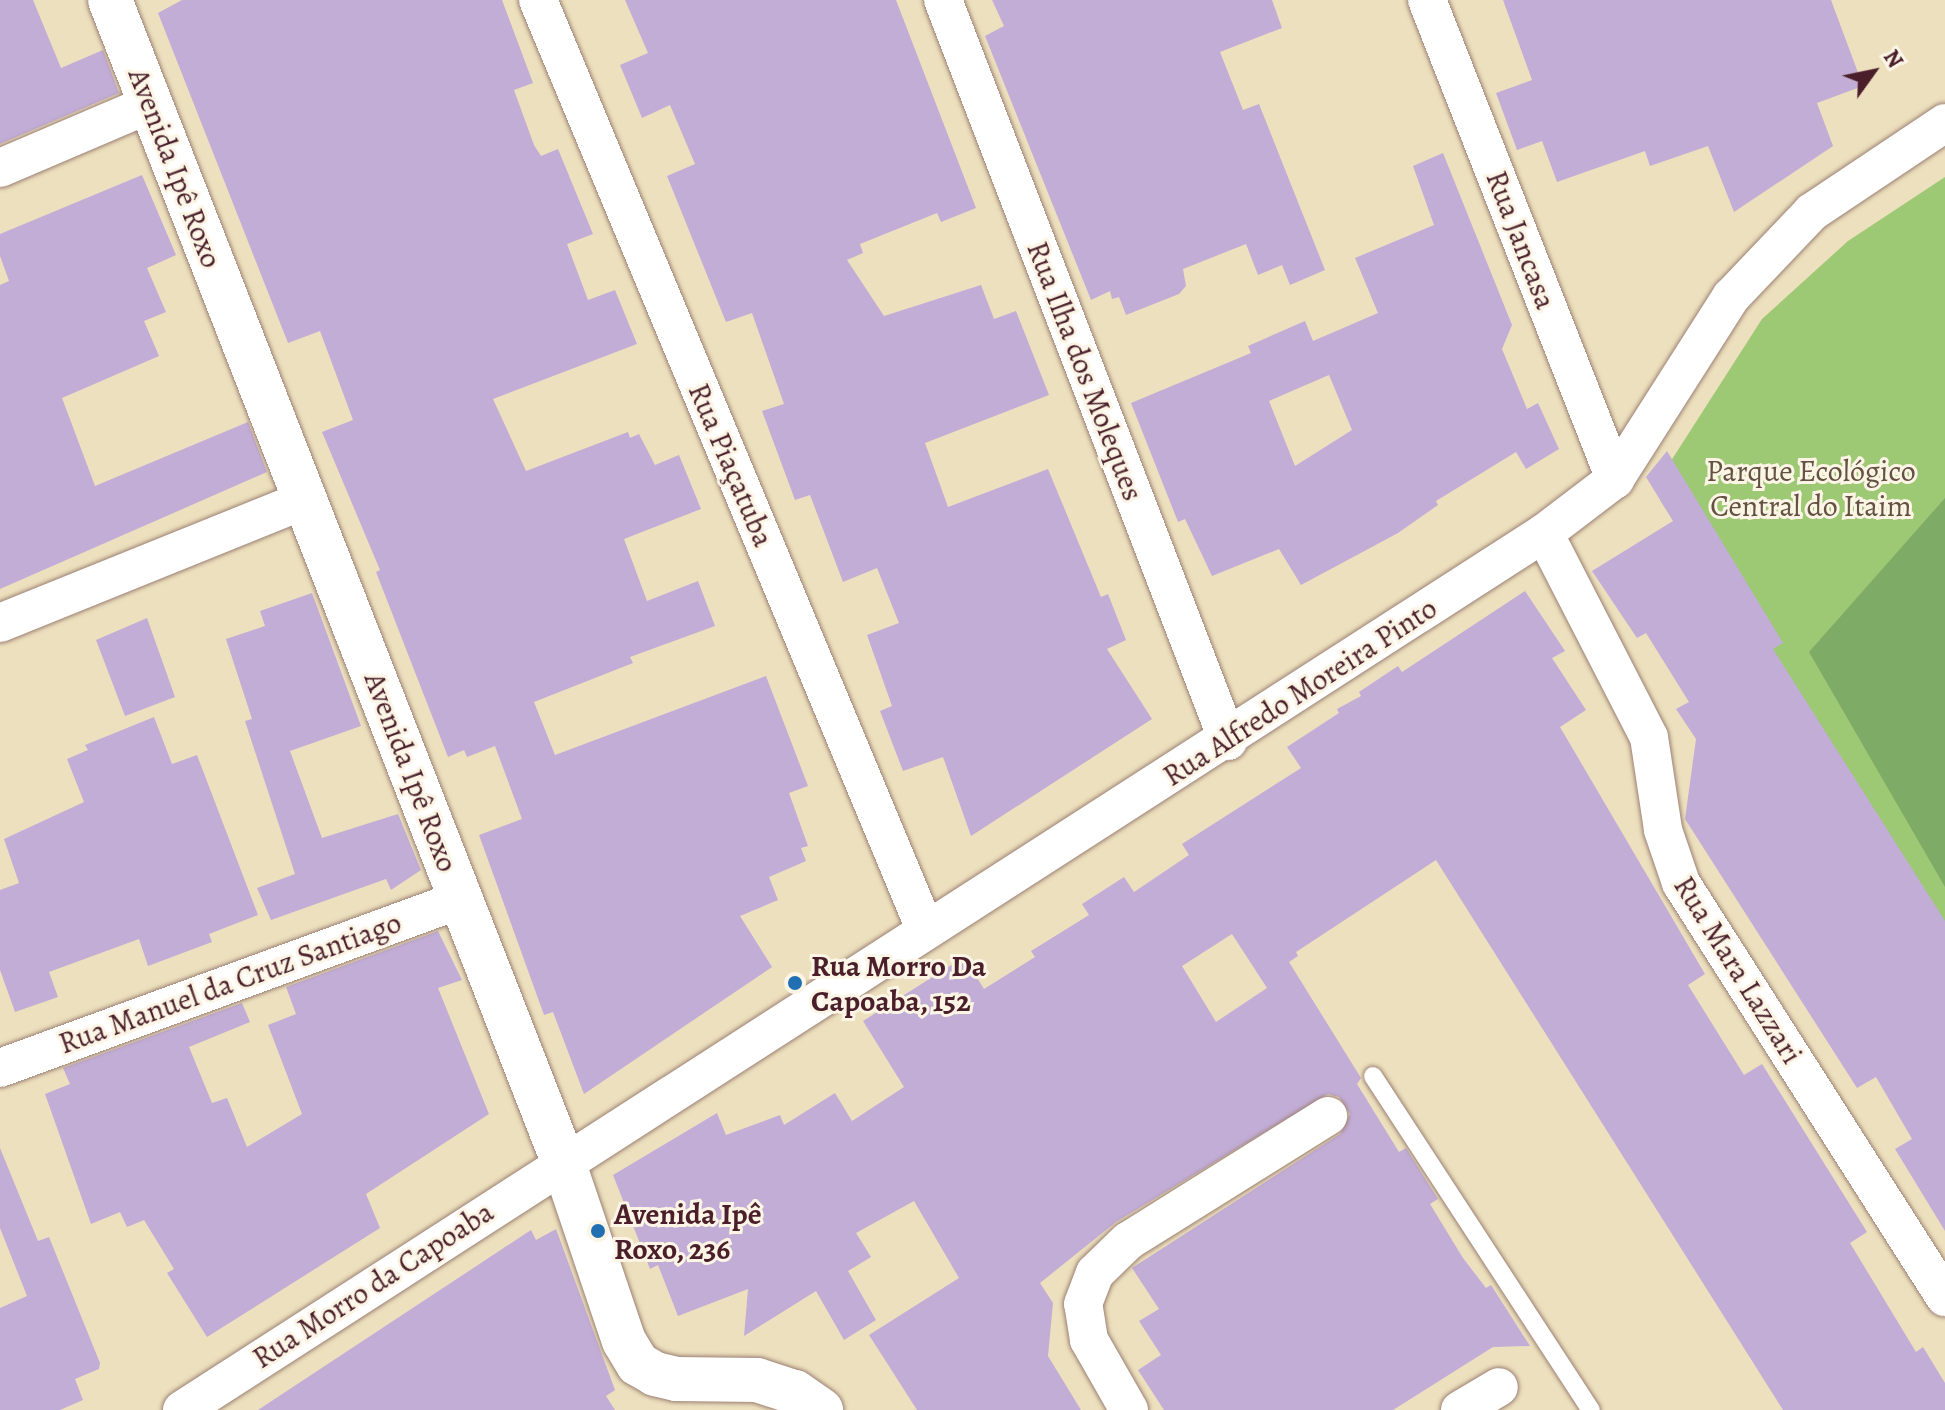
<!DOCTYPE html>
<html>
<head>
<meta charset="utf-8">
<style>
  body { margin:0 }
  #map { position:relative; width:1945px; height:1410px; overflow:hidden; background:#ede0be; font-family:Alegreya,serif }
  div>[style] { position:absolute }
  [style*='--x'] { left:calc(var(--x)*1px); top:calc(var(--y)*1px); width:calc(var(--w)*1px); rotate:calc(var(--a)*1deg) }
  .green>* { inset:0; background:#9dc874 }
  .forest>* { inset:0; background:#7eac66 }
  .building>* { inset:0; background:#c2add7 }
  .roads { filter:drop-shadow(0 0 2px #9c8074) drop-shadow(0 0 2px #9c8074) }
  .service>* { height:18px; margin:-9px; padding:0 9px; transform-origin:9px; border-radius:9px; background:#fff }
  .minor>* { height:38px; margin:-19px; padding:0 19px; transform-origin:19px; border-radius:19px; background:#fff }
  .tertiary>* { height:44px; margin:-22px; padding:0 22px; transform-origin:22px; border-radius:22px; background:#fff }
  .dots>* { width:22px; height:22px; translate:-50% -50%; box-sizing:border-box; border:4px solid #fcf5e5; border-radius:50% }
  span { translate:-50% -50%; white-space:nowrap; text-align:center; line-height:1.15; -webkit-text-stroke:6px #fcf5e5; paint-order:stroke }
  .street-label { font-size:30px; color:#4a1f2b }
  .park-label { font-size:30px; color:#635241 }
  .poi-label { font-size:30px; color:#4a1f2b; font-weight:700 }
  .left { translate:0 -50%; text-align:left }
  .north { position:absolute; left:1833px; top:32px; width:80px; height:80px; -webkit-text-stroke:6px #fcf5e5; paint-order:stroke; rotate:57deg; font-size:22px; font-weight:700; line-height:32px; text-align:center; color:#4a1f2b }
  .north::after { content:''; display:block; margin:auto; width:28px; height:36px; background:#4a1f2b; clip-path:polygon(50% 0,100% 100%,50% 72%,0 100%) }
</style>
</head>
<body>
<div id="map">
  <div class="green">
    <i style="clip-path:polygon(1945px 177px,1945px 936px,1660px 500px,1669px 464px,1762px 319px,1848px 241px)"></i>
  </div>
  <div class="forest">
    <i style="clip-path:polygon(1945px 498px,1945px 887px,1809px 652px)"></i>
  </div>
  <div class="building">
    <i style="clip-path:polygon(0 0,33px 0,61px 68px,103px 50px,119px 93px,0 144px)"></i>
    <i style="clip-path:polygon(182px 0,502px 0,533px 83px,514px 90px,534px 145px,541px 156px,558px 149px,593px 234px,567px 244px,588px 300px,615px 290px,637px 344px,493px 399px,526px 471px,628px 432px,630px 438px,639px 434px,655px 465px,679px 455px,701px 509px,624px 539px,647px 601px,698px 581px,715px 626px,630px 657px,633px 663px,534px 702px,555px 755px,766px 676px,808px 786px,789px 793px,808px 846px,801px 848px,806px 861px,769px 877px,778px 900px,740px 916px,772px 967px,584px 1094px,553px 1012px,544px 1015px,479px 835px,522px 819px,495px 746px,467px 757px,464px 750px,448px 757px,376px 572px,380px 570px,322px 432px,353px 420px,320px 331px,288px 343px,158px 13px)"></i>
    <i style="clip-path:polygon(625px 0,896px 0,976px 208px,941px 222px,937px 213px,860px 244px,863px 253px,847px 260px,884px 316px,981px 285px,994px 319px,1016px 311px,1049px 395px,925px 443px,948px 507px,1048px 469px,1101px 597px,1108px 594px,1126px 640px,1107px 649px,1152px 719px,971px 836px,943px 757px,903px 771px,880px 711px,892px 706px,867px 635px,899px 623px,877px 568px,843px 582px,810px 495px,795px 500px,762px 411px,784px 404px,752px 313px,726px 322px,667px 176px,695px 164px,670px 105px,642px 118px,620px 65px,648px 53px)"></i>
    <i style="clip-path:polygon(992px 0,1272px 0,1282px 28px,1220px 52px,1243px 110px,1259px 104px,1325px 270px,1290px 285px,1282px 265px,1258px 275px,1246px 244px,1183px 269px,1186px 286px,1179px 294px,1126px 315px,1119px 297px,1112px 299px,1110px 291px,1091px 300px,985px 36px,1004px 26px)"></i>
    <i style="clip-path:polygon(1503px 0,1831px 0,1863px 86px,1817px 103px,1833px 146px,1734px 212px,1708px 146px,1650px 166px,1645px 151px,1557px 182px,1542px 141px,1517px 150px,1496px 93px,1532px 80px)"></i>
    <i style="clip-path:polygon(evenodd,1443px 153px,1512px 325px,1502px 349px,1527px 409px,1538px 403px,1559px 449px,1526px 469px,1516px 452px,1436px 501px,1438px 505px,1398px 533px,1301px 585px,1279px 549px,1212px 576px,1185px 519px,1178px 522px,1131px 403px,1251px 353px,1248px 346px,1305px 321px,1313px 341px,1378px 313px,1355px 258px,1434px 225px,1413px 166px,1443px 153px,1329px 375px,1352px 430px,1295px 466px,1269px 401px,1329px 375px)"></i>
    <i style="clip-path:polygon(142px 175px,176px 255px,147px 268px,166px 312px,144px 321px,159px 356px,62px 398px,95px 486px,248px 422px,267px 472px,0 589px,0 285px,9px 281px,0 256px,0 234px)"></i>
    <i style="clip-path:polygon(1667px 451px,1783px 643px,1773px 649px,1945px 921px,1945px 1231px,1895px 1149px,1912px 1139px,1876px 1077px,1857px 1088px,1685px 819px,1696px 739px,1676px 709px,1689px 702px,1646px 633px,1637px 638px,1592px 571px,1673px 521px,1646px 477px)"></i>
    <i style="clip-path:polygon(evenodd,1525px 591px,1565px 651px,1552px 658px,1586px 710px,1560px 727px,1705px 974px,1688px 985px,1744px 1075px,1762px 1064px,1867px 1232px,1850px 1243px,1916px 1352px,1923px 1347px,1945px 1383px,1945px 1410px,1783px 1410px,1436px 860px,1296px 952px,1298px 956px,1289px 962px,1361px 1078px,1357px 1084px,1399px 1152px,1406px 1148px,1438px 1199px,1430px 1204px,1463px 1258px,1486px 1288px,1491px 1285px,1530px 1346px,1493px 1347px,1393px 1410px,1164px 1410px,1138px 1370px,1161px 1355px,1139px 1321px,1159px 1309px,1132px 1268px,1340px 1134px,1350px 1114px,1339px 1097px,1328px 1094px,1116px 1222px,1040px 1283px,1053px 1303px,1048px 1356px,1081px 1410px,917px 1410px,869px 1335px,959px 1278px,914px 1201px,856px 1233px,871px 1257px,848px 1271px,876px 1320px,844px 1340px,816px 1291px,744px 1336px,748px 1289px,678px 1316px,658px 1265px,650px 1269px,613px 1175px,717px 1113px,726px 1135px,780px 1115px,784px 1125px,835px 1093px,852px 1121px,904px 1087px,863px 1021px,964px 957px,984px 989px,1035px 957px,1031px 951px,1089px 915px,1082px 904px,1124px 877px,1134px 892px,1189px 855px,1182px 844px,1301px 768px,1287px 747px,1339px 713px,1337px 709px,1361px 696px,1359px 692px,1398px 666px,1402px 672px,1525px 591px,1232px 934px,1267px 988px,1216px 1022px,1182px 966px,1232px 934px)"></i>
    <i style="clip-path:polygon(312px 593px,361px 726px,290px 751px,322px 838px,398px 814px,421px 870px,391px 890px,386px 879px,271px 920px,257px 888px,295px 874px,245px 721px,252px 719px,226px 639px,265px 626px,260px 611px)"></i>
    <i style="clip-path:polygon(147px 618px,175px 697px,125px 716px,96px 640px)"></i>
    <i style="clip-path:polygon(154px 717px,172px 764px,197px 755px,258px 915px,209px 934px,212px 942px,148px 966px,139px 939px,49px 972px,58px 997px,15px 1012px,0 970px,0 890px,19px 883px,4px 839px,84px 802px,67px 759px,88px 750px,85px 745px)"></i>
    <i style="clip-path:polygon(438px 931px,462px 980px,438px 988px,489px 1114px,366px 1194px,380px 1228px,207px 1337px,167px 1273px,174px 1269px,144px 1220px,127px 1227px,120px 1212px,91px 1224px,45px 1094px,70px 1084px,63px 1068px,242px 1003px,250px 1022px,189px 1047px,212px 1103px,227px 1098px,247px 1147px,302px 1114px,268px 1025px,296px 1014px,286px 987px)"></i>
    <i style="clip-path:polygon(0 1148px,38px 1241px,49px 1237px,100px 1363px,99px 1369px,75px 1379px,83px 1400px,60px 1410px,0 1410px,0 1308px,27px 1296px,0 1228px)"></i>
    <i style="clip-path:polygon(556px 1229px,615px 1390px,606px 1396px,615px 1410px,258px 1410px,531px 1230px,536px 1240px)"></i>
  </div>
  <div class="roads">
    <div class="service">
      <i style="--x:1373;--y:1076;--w:399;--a:56.9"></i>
    </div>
    <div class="minor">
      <i style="--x:538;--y:0;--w:1006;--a:67.38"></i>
      <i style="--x:943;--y:0;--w:794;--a:68.96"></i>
      <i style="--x:1427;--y:0;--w:515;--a:68.57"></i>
      <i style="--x:0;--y:168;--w:163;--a:-23.1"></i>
      <i style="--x:1544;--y:533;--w:229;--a:62.8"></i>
      <i style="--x:1649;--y:737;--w:94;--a:81.4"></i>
      <i style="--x:1663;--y:830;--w:56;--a:71.2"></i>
      <i style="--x:1681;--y:883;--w:491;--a:57.5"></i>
      <i style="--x:0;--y:623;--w:329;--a:-22"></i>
      <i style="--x:0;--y:1068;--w:491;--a:-20.1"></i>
      <i style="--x:182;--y:1410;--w:1620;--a:-32.78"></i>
      <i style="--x:1544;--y:533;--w:89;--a:-37.3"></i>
      <i style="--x:1615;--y:479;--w:216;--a:-57.5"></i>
      <i style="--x:1731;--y:297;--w:117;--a:-46.4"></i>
      <i style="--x:1812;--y:212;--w:160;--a:-33.8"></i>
      <i style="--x:1129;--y:1410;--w:81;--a:-119.7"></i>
      <i style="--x:1089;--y:1340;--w:36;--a:-99"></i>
      <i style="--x:1083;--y:1304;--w:33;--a:-69"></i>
      <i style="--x:1095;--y:1273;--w:46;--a:-44.1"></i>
      <i style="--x:1128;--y:1241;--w:236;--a:-32"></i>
      <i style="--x:1460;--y:1410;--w:45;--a:-30.5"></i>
    </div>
    <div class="tertiary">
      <i style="--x:110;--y:0;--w:1246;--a:68.69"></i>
      <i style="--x:563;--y:1161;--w:190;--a:71.3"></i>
      <i style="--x:624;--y:1341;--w:27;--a:59"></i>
      <i style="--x:638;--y:1364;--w:20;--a:30"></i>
      <i style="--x:655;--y:1374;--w:22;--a:13"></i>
      <i style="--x:676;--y:1379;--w:81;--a:0.7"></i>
      <i style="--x:757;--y:1380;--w:40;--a:18"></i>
      <i style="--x:795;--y:1392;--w:32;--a:35"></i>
    </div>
  </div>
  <div class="dots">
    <i style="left:795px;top:983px;background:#1f6fb2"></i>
    <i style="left:598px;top:1231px;background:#1f6fb2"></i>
  </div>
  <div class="street-label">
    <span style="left:175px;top:168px;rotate:69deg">Avenida Ipê Roxo</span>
    <span style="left:1521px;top:240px;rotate:69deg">Rua Jancasa</span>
    <span style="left:1085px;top:371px;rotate:69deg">Rua Ilha dos Moleques</span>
    <span style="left:731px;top:465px;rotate:67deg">Rua Piaçatuba</span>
    <span style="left:1300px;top:692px;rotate:-33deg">Rua Alfredo Moreira Pinto</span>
    <span style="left:411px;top:772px;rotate:69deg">Avenida Ipê Roxo</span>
    <span style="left:1738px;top:970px;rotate:58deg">Rua Mara Lazzari</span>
    <span style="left:230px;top:983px;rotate:-20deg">Rua Manuel da Cruz Santiago</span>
    <span style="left:373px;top:1285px;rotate:-33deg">Rua Morro da Capoaba</span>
  </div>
  <div class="park-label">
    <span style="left:1811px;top:488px">Parque Ecológico<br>Central do Itaim</span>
  </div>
  <div class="poi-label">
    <span class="left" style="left:811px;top:983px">Rua Morro Da<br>Capoaba, 152</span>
    <span class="left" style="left:614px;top:1231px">Avenida Ipê<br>Roxo, 236</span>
  </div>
  <div class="north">N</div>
</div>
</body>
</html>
